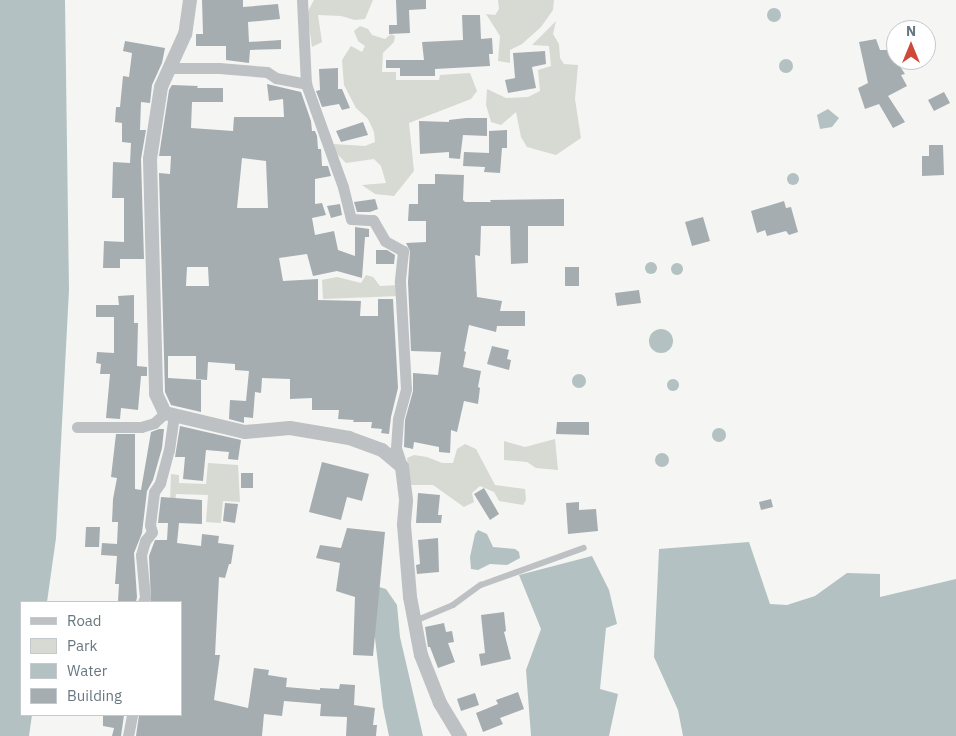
<!DOCTYPE html>
<html>
<head>
<meta charset="utf-8">
<style>
  body { margin:0 }
  #map { position:relative; width:956px; height:736px; overflow:hidden; background:#f5f5f3; font-family:"IBM Plex Sans",sans-serif }
  div>[style] { position:absolute }
  [style*='--x'] { left:calc(var(--x)*1px); top:calc(var(--y)*1px); width:calc(var(--w)*1px); rotate:calc(var(--a)*1deg) }
  .green>* { inset:0; background:#d6dad2 }
  .water>* { inset:0; background:#b3c1c3 }
  .round { border-radius:50% }
  .building>* { inset:0; background:#a5adb1 }
  .service>* { height:5.5px; margin:-2.75px; padding:0 2.75px; transform-origin:2.75px; border-radius:2.75px; background:#bdc1c4 }
  .minor>* { height:11px; margin:-5.5px; padding:0 5.5px; transform-origin:5.5px; border-radius:5.5px; background:#bdc1c4 }
  .tertiary>* { height:14px; margin:-7px; padding:0 7px; transform-origin:7px; border-radius:7px; background:#bdc1c4 }
  span { translate:-50% -50%; white-space:nowrap; text-align:center; line-height:1.15; -webkit-text-stroke:5px #fff; paint-order:stroke }
  .legend { position:absolute; left:20px; top:601px; width:162px; height:115px; box-sizing:border-box; background:#fff; border:1px solid #c3c9cc; margin:0; padding:6px 9px; list-style:none; font-size:15px; color:#687880 }
  .legend li { display:flex; align-items:center; gap:10px; height:25px }
  .legend b { width:25px; border:1px solid #c3c9cc }
  .north { position:absolute; left:886px; top:20px; width:50px; height:50px; box-sizing:border-box; background:#fff; border:1px solid #c3c9cc; border-radius:50%; rotate:0deg; font-size:14px; font-weight:700; line-height:20px; text-align:center; color:#687880 }
  .north::after { content:''; display:block; margin:auto; width:18px; height:22px; background:#ce493a; clip-path:polygon(50% 0,100% 100%,50% 72%,0 100%) }
</style>
</head>
<body>
<div id="map">
  <div class="green">
    <i style="clip-path:polygon(314px 0,373px 0,365px 19px,355px 20px,341px 16px,318px 15px,322px 42px,312px 47px,307px 13px)"></i>
    <i style="clip-path:polygon(498px 0,554px 0,553px 10px,541px 27px,522px 44px,510px 50px,510px 63px,498px 61px,500px 36px,486px 14px,495px 15px,499px 9px)"></i>
    <i style="clip-path:polygon(556px 21px,553px 34px,559px 44px,560px 58px,564px 64px,578px 65px,575px 99px,581px 138px,556px 155px,527px 147px,521px 137px,516px 112px,501px 125px,491px 122px,486px 105px,487px 89px,506px 98px,528px 97px,540px 91px,538px 70px,551px 66px,549px 46px,532px 45px)"></i>
    <i style="clip-path:polygon(360px 26px,368px 29px,372px 35px,385px 39px,391px 34px,395px 36px,394px 42px,383px 53px,382px 72px,396px 72px,396px 80px,439px 80px,440px 75px,470px 73px,477px 91px,471px 99px,409px 123px,414px 171px,394px 196px,375px 194px,362px 185px,386px 183px,381px 166px,374px 159px,346px 163px,336px 153px,333px 144px,365px 146px,375px 142px,374px 132px,368px 119px,356px 108px,344px 85px,342px 60px,351px 46px,362px 52px,365px 46px,358px 41px,354px 31px)"></i>
    <i style="clip-path:polygon(366px 275px,373px 277px,380px 286px,398px 285px,399px 296px,323px 299px,322px 280px,337px 277px,361px 283px)"></i>
    <i style="clip-path:polygon(555px 439px,558px 470px,536px 468px,527px 462px,504px 460px,504px 441px,525px 447px)"></i>
    <i style="clip-path:polygon(465px 444px,476px 449px,495px 485px,525px 489px,526px 500px,523px 505px,499px 501px,494px 492px,480px 486px,472px 493px,474px 502px,464px 507px,433px 485px,412px 485px,409px 482px,407px 458px,414px 455px,427px 457px,442px 463px,453px 463px,457px 449px)"></i>
    <i style="clip-path:polygon(208px 463px,238px 465px,240px 502px,223px 501px,221px 523px,206px 522px,208px 495px,176px 494px,175px 502px,170px 502px,171px 474px,179px 475px,179px 483px,206px 484px)"></i>
  </div>
  <div class="water">
    <i style="clip-path:polygon(0 0,65px 0,69px 290px,56px 538px,47px 602px,21px 602px,21px 715px,32px 715px,29px 736px,0 736px)"></i>
    <i class="round" style="left:767px;top:8px;width:14px;height:14px"></i>
    <i class="round" style="left:779px;top:59px;width:14px;height:14px"></i>
    <i style="clip-path:polygon(828px 109px,839px 118px,832px 127px,820px 129px,817px 115px)"></i>
    <i class="round" style="left:787px;top:173px;width:12px;height:12px"></i>
    <i class="round" style="left:645px;top:262px;width:12px;height:12px"></i>
    <i class="round" style="left:671px;top:263px;width:12px;height:12px"></i>
    <i class="round" style="left:649px;top:329px;width:24px;height:24px"></i>
    <i class="round" style="left:572px;top:374px;width:14px;height:14px"></i>
    <i class="round" style="left:667px;top:379px;width:12px;height:12px"></i>
    <i class="round" style="left:712px;top:428px;width:14px;height:14px"></i>
    <i class="round" style="left:655px;top:453px;width:14px;height:14px"></i>
    <i style="clip-path:polygon(478px 530px,487px 534px,493px 547px,515px 549px,519px 552px,520px 558px,507px 565px,490px 564px,478px 570px,471px 569px,470px 557px,475px 534px)"></i>
    <i style="clip-path:polygon(749px 542px,770px 604px,787px 605px,815px 596px,847px 573px,880px 574px,880px 597px,956px 579px,956px 736px,683px 736px,678px 710px,654px 657px,659px 549px)"></i>
    <i style="clip-path:polygon(592px 556px,609px 590px,617px 624px,606px 628px,600px 689px,618px 694px,609px 736px,531px 736px,526px 670px,541px 629px,519px 575px)"></i>
    <i style="clip-path:polygon(376px 586px,386px 589px,397px 605px,400px 637px,423px 736px,389px 736px,383px 707px,370px 595px)"></i>
  </div>
  <div class="building">
    <i style="clip-path:polygon(202px 0,243px 0,243px 7px,278px 4px,280px 19px,248px 22px,249px 42px,281px 40px,281px 49px,250px 50px,249px 63px,226px 60px,226px 46px,196px 46px,196px 34px,203px 34px)"></i>
    <i style="clip-path:polygon(396px 0,426px 0,426px 9px,409px 10px,410px 33px,389px 34px,389px 25px,397px 25px)"></i>
    <i style="clip-path:polygon(462px 15px,480px 15px,481px 39px,492px 38px,493px 54px,489px 54px,490px 66px,435px 69px,435px 76px,400px 76px,400px 68px,386px 68px,386px 60px,424px 60px,422px 42px,463px 40px)"></i>
    <i style="clip-path:polygon(876px 39px,880px 50px,896px 50px,896px 60px,905px 74px,901px 75px,907px 86px,888px 96px,905px 122px,893px 128px,879px 104px,865px 109px,858px 88px,868px 83px,859px 42px)"></i>
    <i style="clip-path:polygon(125px 41px,165px 48px,162px 63px,152px 85px,150px 103px,141px 102px,140px 130px,146px 130px,141px 159px,144px 259px,120px 259px,120px 268px,103px 268px,104px 241px,124px 242px,124px 198px,112px 198px,113px 162px,130px 163px,131px 143px,122px 142px,122px 123px,115px 122px,116px 107px,120px 107px,123px 76px,129px 77px,132px 53px,123px 51px)"></i>
    <i style="clip-path:polygon(545px 51px,546px 64px,532px 67px,536px 88px,508px 93px,505px 80px,515px 78px,513px 53px)"></i>
    <i style="clip-path:polygon(338px 68px,338px 89px,342px 89px,350px 108px,342px 110px,339px 104px,322px 107px,316px 91px,320px 90px,319px 69px)"></i>
    <i style="clip-path:polygon(evenodd,267px 84px,301px 92px,311px 121px,312px 131px,315px 131px,317px 136px,318px 149px,321px 149px,322px 166px,328px 166px,331px 176px,315px 179px,315px 204px,322px 203px,326px 215px,312px 218px,315px 235px,334px 231px,338px 250px,355px 256px,355px 227px,369px 229px,369px 237px,365px 237px,362px 278px,337px 271px,313px 276px,307px 254px,279px 258px,283px 281px,318px 279px,318px 300px,361px 301px,360px 316px,378px 316px,378px 299px,393px 299px,398px 388px,391px 417px,389px 434px,381px 433px,382px 429px,371px 428px,372px 422px,353px 422px,354px 420px,338px 419px,339px 410px,312px 410px,312px 398px,290px 399px,290px 379px,262px 378px,261px 393px,255px 392px,253px 418px,244px 417px,244px 423px,229px 419px,230px 400px,246px 401px,249px 371px,235px 370px,235px 364px,208px 362px,207px 380px,196px 379px,196px 356px,168px 356px,168px 378px,201px 380px,201px 412px,171px 405px,165px 392px,159px 173px,170px 174px,171px 156px,159px 156px,169px 90px,172px 85px,198px 86px,197px 88px,223px 88px,223px 102px,192px 102px,191px 128px,233px 131px,234px 117px,284px 117px,283px 99px,269px 101px,267px 84px,242px 158px,266px 161px,268px 208px,237px 208px,242px 158px,267px 84px,187px 267px,208px 267px,209px 286px,186px 286px,187px 267px)"></i>
    <i style="clip-path:polygon(944px 92px,950px 103px,934px 111px,928px 100px)"></i>
    <i style="clip-path:polygon(466px 118px,487px 118px,487px 136px,463px 135px,460px 159px,449px 158px,449px 152px,420px 154px,419px 121px,449px 122px,449px 120px)"></i>
    <i style="clip-path:polygon(363px 122px,368px 135px,341px 142px,336px 131px)"></i>
    <i style="clip-path:polygon(507px 130px,507px 148px,502px 148px,500px 173px,484px 172px,485px 167px,463px 166px,464px 152px,489px 153px,489px 131px)"></i>
    <i style="clip-path:polygon(929px 145px,943px 145px,944px 175px,922px 176px,922px 156px,929px 156px)"></i>
    <i style="clip-path:polygon(435px 174px,464px 175px,463px 200px,465px 202px,491px 202px,490px 200px,564px 199px,564px 226px,528px 226px,528px 263px,511px 264px,510px 226px,481px 226px,480px 256px,475px 255px,477px 297px,502px 301px,500px 311px,525px 311px,525px 326px,497px 326px,496px 332px,469px 325px,464px 351px,466px 352px,463px 367px,481px 371px,478px 387px,480px 388px,478px 404px,464px 401px,457px 432px,451px 430px,450px 453px,439px 452px,439px 447px,414px 442px,413px 449px,404px 447px,405px 420px,413px 391px,413px 373px,438px 375px,441px 352px,411px 351px,408px 282px,410px 251px,406px 243px,426px 242px,426px 221px,408px 221px,409px 204px,418px 204px,418px 184px,435px 184px)"></i>
    <i style="clip-path:polygon(375px 199px,378px 209px,370px 212px,357px 212px,354px 202px)"></i>
    <i style="clip-path:polygon(784px 201px,786px 208px,791px 207px,798px 232px,789px 235px,786px 231px,767px 236px,765px 230px,757px 233px,751px 211px)"></i>
    <i style="clip-path:polygon(340px 204px,342px 215px,331px 218px,327px 206px)"></i>
    <i style="clip-path:polygon(703px 217px,710px 241px,692px 246px,685px 222px)"></i>
    <i style="clip-path:polygon(376px 250px,387px 250px,395px 255px,394px 264px,376px 264px)"></i>
    <i style="clip-path:polygon(565px 267px,579px 267px,579px 286px,565px 286px)"></i>
    <i style="clip-path:polygon(639px 290px,641px 303px,617px 306px,615px 293px)"></i>
    <i style="clip-path:polygon(134px 295px,134px 323px,138px 323px,137px 366px,147px 367px,147px 376px,141px 376px,138px 410px,121px 408px,120px 419px,106px 418px,110px 374px,100px 374px,101px 364px,96px 363px,97px 352px,114px 353px,114px 317px,96px 317px,96px 305px,119px 305px,118px 296px)"></i>
    <i style="clip-path:polygon(492px 346px,509px 350px,507px 359px,511px 360px,509px 370px,487px 364px)"></i>
    <i style="clip-path:polygon(557px 422px,589px 422px,589px 435px,556px 434px)"></i>
    <i style="clip-path:polygon(180px 426px,241px 440px,238px 460px,228px 459px,229px 452px,206px 450px,203px 481px,183px 479px,185px 457px,175px 457px)"></i>
    <i style="clip-path:polygon(159px 429px,164px 429px,162px 448px,153px 480px,147px 491px,142px 533px,134px 553px,137px 597px,136px 602px,118px 601px,119px 584px,115px 584px,117px 556px,101px 555px,102px 543px,117px 544px,118px 522px,112px 522px,113px 499px,117px 478px,111px 477px,116px 434px,135px 434px,135px 489px,141px 490px,151px 432px)"></i>
    <i style="clip-path:polygon(322px 462px,369px 474px,362px 501px,347px 497px,341px 520px,309px 512px)"></i>
    <i style="clip-path:polygon(241px 473px,253px 473px,253px 488px,241px 488px)"></i>
    <i style="clip-path:polygon(484px 488px,499px 514px,490px 520px,474px 494px)"></i>
    <i style="clip-path:polygon(418px 493px,440px 495px,438px 515px,442px 515px,441px 523px,416px 523px)"></i>
    <i style="clip-path:polygon(161px 497px,202px 500px,202px 524px,179px 523px,177px 543px,201px 546px,202px 534px,219px 536px,218px 543px,234px 545px,231px 564px,229px 564px,225px 578px,219px 577px,215px 655px,220px 655px,214px 700px,248px 708px,254px 668px,269px 670px,268px 675px,287px 678px,286px 687px,320px 690px,320px 688px,339px 689px,340px 684px,355px 685px,354px 705px,375px 708px,373px 725px,377px 725px,376px 736px,346px 736px,347px 717px,320px 716px,321px 704px,284px 701px,282px 716px,264px 714px,262px 736px,136px 736px,139px 715px,181px 715px,181px 602px,151px 602px,149px 556px,155px 540px,167px 540px,168px 523px,158px 523px)"></i>
    <i style="clip-path:polygon(771px 499px,773px 507px,761px 510px,759px 502px)"></i>
    <i style="clip-path:polygon(579px 502px,579px 510px,596px 509px,598px 531px,568px 534px,566px 503px)"></i>
    <i style="clip-path:polygon(225px 503px,238px 504px,235px 523px,223px 521px)"></i>
    <i style="clip-path:polygon(86px 527px,100px 527px,99px 547px,85px 547px)"></i>
    <i style="clip-path:polygon(347px 528px,385px 532px,373px 656px,353px 655px,355px 597px,336px 591px,340px 563px,316px 558px,320px 545px,341px 548px)"></i>
    <i style="clip-path:polygon(438px 538px,439px 572px,417px 574px,416px 565px,420px 564px,418px 540px)"></i>
    <i style="clip-path:polygon(504px 612px,506px 631px,504px 632px,511px 659px,481px 666px,479px 654px,485px 653px,481px 615px)"></i>
    <i style="clip-path:polygon(444px 623px,446px 632px,452px 631px,454px 642px,448px 643px,455px 662px,438px 668px,430px 647px,428px 647px,425px 627px)"></i>
    <i style="clip-path:polygon(518px 692px,524px 709px,500px 718px,503px 724px,483px 732px,476px 713px,498px 704px,496px 700px)"></i>
    <i style="clip-path:polygon(475px 693px,479px 705px,461px 711px,457px 699px)"></i>
    <i style="clip-path:polygon(103px 715px,124px 715px,121px 736px,112px 736px,114px 728px,103px 726px)"></i>
  </div>
  <div class="service">
    <i style="--x:415;--y:621;--w:41;--a:-22.8"></i>
    <i style="--x:453;--y:605;--w:34;--a:-36"></i>
    <i style="--x:481;--y:585;--w:109;--a:-19.8"></i>
  </div>
  <div class="minor">
    <i style="--x:302;--y:0;--w:84;--a:87.3"></i>
    <i style="--x:169;--y:68;--w:50;--a:0"></i>
    <i style="--x:219;--y:68;--w:48;--a:4.8"></i>
    <i style="--x:267;--y:72;--w:11;--a:34"></i>
    <i style="--x:276;--y:78;--w:31;--a:11"></i>
    <i style="--x:306;--y:84;--w:109;--a:70.2"></i>
    <i style="--x:343;--y:187;--w:33;--a:76"></i>
    <i style="--x:351;--y:219;--w:22;--a:3"></i>
    <i style="--x:373;--y:220;--w:24;--a:60"></i>
    <i style="--x:385;--y:241;--w:21;--a:29"></i>
    <i style="--x:403;--y:251;--w:31;--a:96"></i>
    <i style="--x:400;--y:282;--w:107;--a:86.8"></i>
    <i style="--x:406;--y:389;--w:31;--a:105"></i>
    <i style="--x:398;--y:419;--w:29;--a:94"></i>
    <i style="--x:396;--y:448;--w:20;--a:72"></i>
    <i style="--x:77;--y:427;--w:64;--a:0"></i>
    <i style="--x:141;--y:427;--w:14;--a:-17"></i>
    <i style="--x:154;--y:423;--w:15;--a:-42"></i>
    <i style="--x:143;--y:602;--w:4;--a:-63"></i>
    <i style="--x:145;--y:598;--w:43;--a:-95.3"></i>
    <i style="--x:141;--y:555;--w:15;--a:-74"></i>
    <i style="--x:145;--y:541;--w:11;--a:-52"></i>
    <i style="--x:152;--y:532;--w:7;--a:-106"></i>
    <i style="--x:150;--y:525;--w:33;--a:-83"></i>
    <i style="--x:154;--y:492;--w:11;--a:-56"></i>
    <i style="--x:160;--y:483;--w:34;--a:-75"></i>
    <i style="--x:169;--y:450;--w:34;--a:-82"></i>
    <i style="--x:128;--y:736;--w:21;--a:-79"></i>
  </div>
  <div class="tertiary">
    <i style="--x:190;--y:0;--w:34;--a:98"></i>
    <i style="--x:185;--y:34;--w:58;--a:114.4"></i>
    <i style="--x:161;--y:87;--w:73;--a:98.7"></i>
    <i style="--x:150;--y:159;--w:235;--a:88.5"></i>
    <i style="--x:156;--y:394;--w:21;--a:65"></i>
    <i style="--x:165;--y:413;--w:82;--a:13.4"></i>
    <i style="--x:245;--y:432;--w:45;--a:-5.1"></i>
    <i style="--x:290;--y:428;--w:60;--a:9.6"></i>
    <i style="--x:349;--y:438;--w:35;--a:20"></i>
    <i style="--x:382;--y:450;--w:26;--a:40"></i>
    <i style="--x:402;--y:467;--w:34;--a:83"></i>
    <i style="--x:406;--y:501;--w:24;--a:95"></i>
    <i style="--x:404;--y:525;--w:72;--a:85.2"></i>
    <i style="--x:410;--y:597;--w:59;--a:79.3"></i>
    <i style="--x:421;--y:655;--w:52;--a:68.4"></i>
    <i style="--x:440;--y:703;--w:39;--a:59"></i>
  </div>
  <ul class="legend">
  <li><b style="height:6px;background:#bdc1c4"></b>Road</li>
  <li><b style="height:14px;background:#d6dad2"></b>Park</li>
  <li><b style="height:14px;background:#b3c1c3"></b>Water</li>
  <li><b style="height:14px;background:#a5adb1"></b>Building</li>
  </ul>
  <div class="north">N</div>
</div>
</body>
</html>
